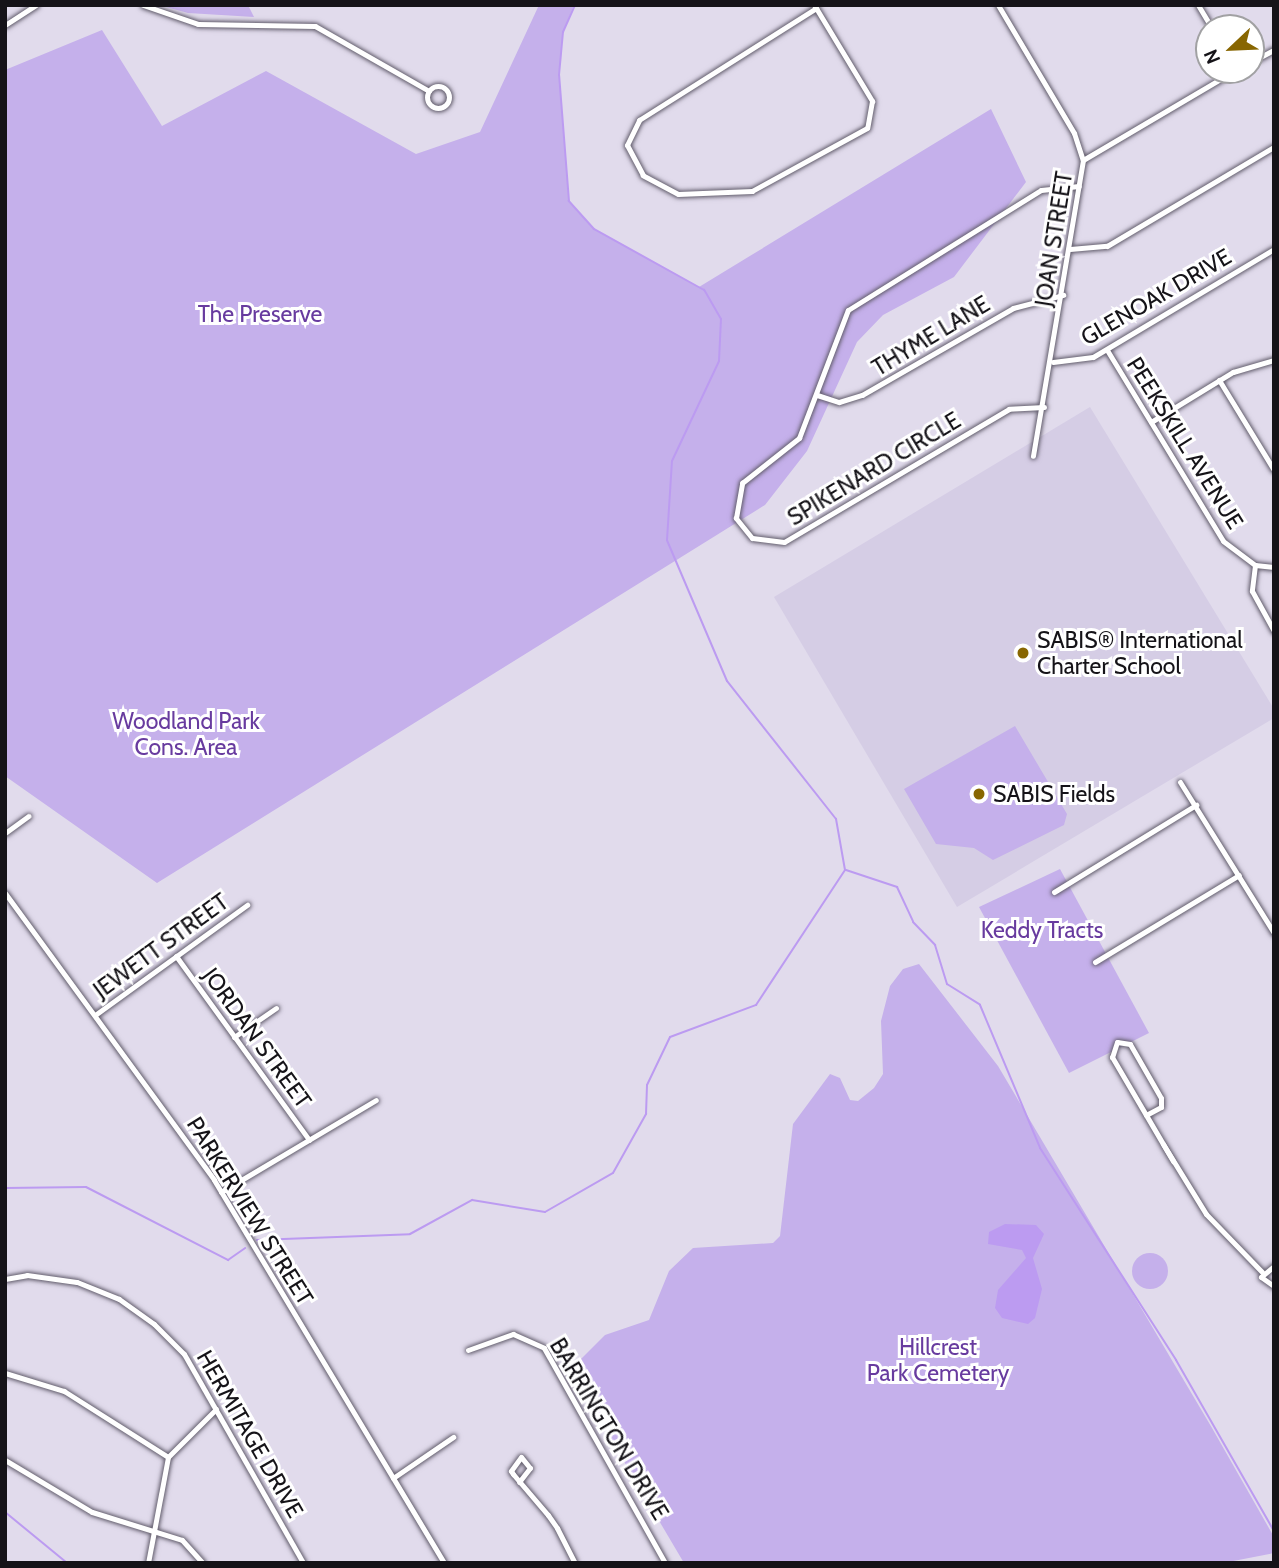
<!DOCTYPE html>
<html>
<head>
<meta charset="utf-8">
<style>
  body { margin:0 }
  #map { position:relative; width:1279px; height:1568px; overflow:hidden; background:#e1dbec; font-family:Cabin,sans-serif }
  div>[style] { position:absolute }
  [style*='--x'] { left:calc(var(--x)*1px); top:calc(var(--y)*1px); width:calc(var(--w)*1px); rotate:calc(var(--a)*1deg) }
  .built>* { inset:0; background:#d5cde5 }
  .green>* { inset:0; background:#c5b0eb }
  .round { border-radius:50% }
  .water>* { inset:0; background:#bc9bf1 }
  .stream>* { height:2px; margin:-1px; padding:0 1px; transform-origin:1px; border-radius:1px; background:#bc9bf1 }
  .roads { filter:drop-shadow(0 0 2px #625d6c) drop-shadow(0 0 2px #625d6c) }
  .minor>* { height:5px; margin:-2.5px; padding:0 2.5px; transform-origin:2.5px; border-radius:2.5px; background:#fff }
  .minor>.ring { margin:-2.5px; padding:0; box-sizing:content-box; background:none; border:5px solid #fff; border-radius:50% }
  .dots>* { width:19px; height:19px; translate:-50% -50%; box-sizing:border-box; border:4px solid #fff; border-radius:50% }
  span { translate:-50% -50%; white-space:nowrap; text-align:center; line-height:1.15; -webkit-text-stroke:6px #fff; paint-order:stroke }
  .street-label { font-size:23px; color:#151318 }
  .park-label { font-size:23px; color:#683b9f }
  .poi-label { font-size:23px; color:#151318 }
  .left { translate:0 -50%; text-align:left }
  .frame { position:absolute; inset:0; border:7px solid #151318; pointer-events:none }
  .north { position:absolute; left:1195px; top:14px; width:70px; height:70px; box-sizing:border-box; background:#fff; border:2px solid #a1a1a3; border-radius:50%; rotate:247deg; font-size:19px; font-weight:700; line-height:28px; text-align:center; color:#151318 }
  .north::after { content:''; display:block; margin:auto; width:24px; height:32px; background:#886601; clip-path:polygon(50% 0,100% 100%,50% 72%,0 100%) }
</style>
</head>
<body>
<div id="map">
  <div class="built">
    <i style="clip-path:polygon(1090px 407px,1274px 709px,1274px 718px,957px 907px,774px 597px)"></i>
  </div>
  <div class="green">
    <i style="clip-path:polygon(159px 5px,248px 5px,254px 17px,188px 13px)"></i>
    <i style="clip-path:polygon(539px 5px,574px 5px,563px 32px,559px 75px,569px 202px,594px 229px,699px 287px,991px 109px,1026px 182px,954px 277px,883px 315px,857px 342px,807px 451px,765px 505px,157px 883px,5px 776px,5px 70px,102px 30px,162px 126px,266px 71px,416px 154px,480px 132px)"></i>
    <i style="clip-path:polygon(1015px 726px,1067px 814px,1064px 825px,993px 860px,974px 848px,936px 844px,904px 789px)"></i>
    <i style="clip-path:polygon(1060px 869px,1149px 1033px,1069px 1073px,979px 907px)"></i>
    <i style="clip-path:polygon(919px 964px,998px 1066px,1212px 1428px,1274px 1537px,1274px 1553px,1223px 1563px,684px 1563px,570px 1370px,605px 1335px,649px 1320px,669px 1271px,693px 1248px,773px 1243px,780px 1236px,793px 1124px,830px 1074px,840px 1078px,850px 1100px,858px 1101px,874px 1088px,883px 1074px,881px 1021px,890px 986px,903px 969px)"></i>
    <i class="round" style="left:1132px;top:1253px;width:36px;height:36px"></i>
  </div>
  <div class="water">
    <i style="clip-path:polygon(1005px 1224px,1036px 1225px,1044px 1234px,1033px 1258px,1042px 1289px,1035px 1318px,1028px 1324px,1002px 1318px,995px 1308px,998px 1290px,1026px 1258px,1022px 1250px,988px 1244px,989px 1232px)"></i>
  </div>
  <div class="stream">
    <i style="--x:846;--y:870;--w:54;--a:18.4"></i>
    <i style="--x:897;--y:887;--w:38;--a:65"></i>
    <i style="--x:913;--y:922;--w:32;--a:46"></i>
    <i style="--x:935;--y:945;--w:41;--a:72.9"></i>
    <i style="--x:947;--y:984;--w:39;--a:32"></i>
    <i style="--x:980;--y:1005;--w:155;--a:67.2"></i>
    <i style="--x:1040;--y:1148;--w:252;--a:57.3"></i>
    <i style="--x:1176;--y:1360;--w:197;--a:60.2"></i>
    <i style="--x:5;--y:1188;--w:81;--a:-0.7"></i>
    <i style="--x:86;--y:1187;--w:160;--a:27.2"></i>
    <i style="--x:228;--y:1260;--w:21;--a:-35"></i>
    <i style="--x:257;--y:1240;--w:153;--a:-2.2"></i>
    <i style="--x:410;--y:1234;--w:71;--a:-28.7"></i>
    <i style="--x:472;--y:1200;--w:74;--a:9.3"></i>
    <i style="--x:545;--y:1212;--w:78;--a:-29.8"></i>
    <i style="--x:613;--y:1173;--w:68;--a:-60.8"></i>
    <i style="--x:646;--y:1114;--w:29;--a:-88"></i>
    <i style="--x:647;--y:1085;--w:53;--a:-64.4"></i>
    <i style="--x:670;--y:1037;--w:92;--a:-20.4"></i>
    <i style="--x:756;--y:1005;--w:162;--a:-56.6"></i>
    <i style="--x:845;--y:870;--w:52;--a:-100"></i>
    <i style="--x:836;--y:819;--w:176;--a:-128.3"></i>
    <i style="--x:727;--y:681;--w:153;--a:-113.1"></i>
    <i style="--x:667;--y:540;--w:79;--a:-86.4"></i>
    <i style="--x:672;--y:461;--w:110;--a:-64.8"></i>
    <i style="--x:719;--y:361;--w:42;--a:-87.3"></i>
    <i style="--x:721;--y:319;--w:34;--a:-120"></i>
    <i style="--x:704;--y:290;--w:126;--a:-151"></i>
    <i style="--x:594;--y:229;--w:38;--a:-132"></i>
    <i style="--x:569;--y:201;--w:126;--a:-94.5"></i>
    <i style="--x:559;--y:75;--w:43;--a:-84.7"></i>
    <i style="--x:563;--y:32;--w:30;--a:-66"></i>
    <i style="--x:5;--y:1512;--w:80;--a:39.4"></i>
  </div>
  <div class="roads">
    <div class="minor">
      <i style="--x:143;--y:5;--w:58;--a:19.1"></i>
      <i style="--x:198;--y:24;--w:117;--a:1"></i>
      <i style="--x:315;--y:26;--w:131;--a:29.7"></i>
      <i style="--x:814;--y:5;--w:4;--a:56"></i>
      <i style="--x:816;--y:8;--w:109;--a:58.9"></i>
      <i style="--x:872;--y:101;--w:27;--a:100"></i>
      <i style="--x:867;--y:128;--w:131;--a:151.3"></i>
      <i style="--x:752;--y:191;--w:74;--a:177.7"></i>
      <i style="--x:678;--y:194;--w:40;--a:-152"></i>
      <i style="--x:643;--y:175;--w:34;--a:-118"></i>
      <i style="--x:627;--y:145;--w:28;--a:-64"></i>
      <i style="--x:639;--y:120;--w:209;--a:-32.3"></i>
      <i style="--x:998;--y:5;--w:149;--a:59.3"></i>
      <i style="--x:1074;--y:133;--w:28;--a:72"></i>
      <i style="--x:1083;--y:160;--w:300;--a:99.6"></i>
      <i style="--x:1198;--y:5;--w:27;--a:59"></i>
      <i style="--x:5;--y:25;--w:37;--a:-33"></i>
      <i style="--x:1251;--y:62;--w:26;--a:-28"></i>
      <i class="ring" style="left:427px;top:86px;width:17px;height:17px"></i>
      <i style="--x:1083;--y:160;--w:178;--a:-30.5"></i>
      <i style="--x:1070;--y:249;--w:37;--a:-5"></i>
      <i style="--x:1107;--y:246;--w:194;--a:-30.7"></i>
      <i style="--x:1107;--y:350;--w:223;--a:58.7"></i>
      <i style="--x:1223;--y:541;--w:40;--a:37"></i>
      <i style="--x:1255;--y:565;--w:19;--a:6"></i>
      <i style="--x:1053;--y:362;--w:40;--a:-7.1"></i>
      <i style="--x:1093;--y:357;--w:211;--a:-30.8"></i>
      <i style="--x:1219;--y:380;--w:105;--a:58.6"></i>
      <i style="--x:817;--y:395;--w:23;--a:18"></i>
      <i style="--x:839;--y:402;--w:24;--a:-17"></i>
      <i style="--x:862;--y:395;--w:174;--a:-29.9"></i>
      <i style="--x:1013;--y:308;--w:52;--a:-14.6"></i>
      <i style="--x:1044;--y:407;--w:35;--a:177"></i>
      <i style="--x:1009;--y:409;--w:261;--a:149.4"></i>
      <i style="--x:784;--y:542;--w:32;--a:-173"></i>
      <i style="--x:752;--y:538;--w:26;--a:-129"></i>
      <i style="--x:736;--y:518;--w:36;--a:-80"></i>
      <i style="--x:742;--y:483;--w:73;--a:-38.3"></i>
      <i style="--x:799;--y:438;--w:137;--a:-69.1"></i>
      <i style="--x:848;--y:310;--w:227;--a:-31.9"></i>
      <i style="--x:1041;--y:190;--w:38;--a:-6"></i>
      <i style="--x:1151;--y:422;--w:96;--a:-31.4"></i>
      <i style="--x:1233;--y:372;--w:43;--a:-16.3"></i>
      <i style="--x:1255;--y:565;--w:26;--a:97"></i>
      <i style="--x:1252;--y:591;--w:46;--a:61.2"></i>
      <i style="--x:1180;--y:782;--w:178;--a:58.1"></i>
      <i style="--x:5;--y:833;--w:29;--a:-36"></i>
      <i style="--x:1054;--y:892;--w:167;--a:-31.5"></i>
      <i style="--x:5;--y:893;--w:355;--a:53.9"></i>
      <i style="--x:214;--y:1180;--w:447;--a:59"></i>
      <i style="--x:176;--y:956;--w:227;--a:54.1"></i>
      <i style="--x:1095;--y:962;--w:168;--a:-31.1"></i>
      <i style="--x:95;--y:1015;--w:188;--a:-35.9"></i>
      <i style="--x:234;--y:1037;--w:51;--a:-34.6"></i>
      <i style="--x:1146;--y:1115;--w:17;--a:-28"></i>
      <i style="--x:1161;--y:1107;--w:9;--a:-90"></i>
      <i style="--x:1161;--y:1098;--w:62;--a:-119.9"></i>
      <i style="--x:1130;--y:1044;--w:13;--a:-171"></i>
      <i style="--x:1117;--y:1042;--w:16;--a:108"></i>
      <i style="--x:1112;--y:1057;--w:121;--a:59.6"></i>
      <i style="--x:1163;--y:1144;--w:82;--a:58.4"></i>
      <i style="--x:1206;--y:1214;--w:81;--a:46"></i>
      <i style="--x:221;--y:1192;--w:180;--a:-30.7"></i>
      <i style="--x:1274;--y:1266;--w:17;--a:140"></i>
      <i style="--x:1261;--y:1277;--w:16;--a:35"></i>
      <i style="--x:5;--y:1279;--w:22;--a:-10"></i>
      <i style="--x:27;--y:1275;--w:50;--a:8"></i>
      <i style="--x:77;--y:1282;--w:45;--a:22"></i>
      <i style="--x:119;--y:1299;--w:43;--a:35.5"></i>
      <i style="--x:154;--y:1324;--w:42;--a:45"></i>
      <i style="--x:184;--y:1354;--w:241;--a:60.3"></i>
      <i style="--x:468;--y:1350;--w:48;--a:-19.6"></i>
      <i style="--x:513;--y:1334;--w:34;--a:24"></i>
      <i style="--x:544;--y:1348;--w:247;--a:60.6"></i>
      <i style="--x:5;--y:1373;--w:62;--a:17"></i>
      <i style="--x:64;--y:1391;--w:123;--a:32.4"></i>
      <i style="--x:5;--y:1460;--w:101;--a:30.9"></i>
      <i style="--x:92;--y:1512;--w:94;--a:17.3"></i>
      <i style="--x:182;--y:1540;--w:31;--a:48"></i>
      <i style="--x:393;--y:1478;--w:73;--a:-34.3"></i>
      <i style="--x:519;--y:1482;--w:18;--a:-52"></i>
      <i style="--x:530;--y:1468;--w:14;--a:-129"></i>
      <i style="--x:521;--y:1457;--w:17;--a:126"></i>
      <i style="--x:511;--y:1471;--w:4;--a:56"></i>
      <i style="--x:513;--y:1474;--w:54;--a:49.5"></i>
      <i style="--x:548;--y:1515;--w:16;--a:55"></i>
      <i style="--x:557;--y:1528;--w:39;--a:63"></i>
      <i style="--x:148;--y:1563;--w:108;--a:-79.3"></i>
      <i style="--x:168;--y:1457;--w:68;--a:-45"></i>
    </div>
  </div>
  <div class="dots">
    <i style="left:1023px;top:653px;background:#886601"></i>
    <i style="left:979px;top:794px;background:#886601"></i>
  </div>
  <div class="street-label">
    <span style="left:1054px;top:239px;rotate:-81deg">JOAN STREET</span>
    <span style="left:1156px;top:297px;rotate:-30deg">GLENOAK DRIVE</span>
    <span style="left:931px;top:336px;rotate:-31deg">THYME LANE</span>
    <span style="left:1185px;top:443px;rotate:58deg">PEEKSKILL AVENUE</span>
    <span style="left:874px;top:469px;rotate:-31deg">SPIKENARD CIRCLE</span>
    <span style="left:161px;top:946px;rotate:-36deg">JEWETT STREET</span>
    <span style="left:257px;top:1038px;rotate:54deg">JORDAN STREET</span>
    <span style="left:250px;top:1211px;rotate:58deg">PARKERVIEW STREET</span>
    <span style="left:609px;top:1429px;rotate:59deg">BARRINGTON DRIVE</span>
    <span style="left:250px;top:1434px;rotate:60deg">HERMITAGE DRIVE</span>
  </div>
  <div class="park-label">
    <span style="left:260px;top:314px">The Preserve</span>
    <span style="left:186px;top:734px">Woodland Park<br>Cons. Area</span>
    <span style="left:1042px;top:930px">Keddy Tracts</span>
    <span style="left:938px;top:1360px">Hillcrest<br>Park Cemetery</span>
  </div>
  <div class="poi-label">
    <span class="left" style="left:1037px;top:653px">SABIS® International<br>Charter School</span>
    <span class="left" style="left:993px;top:794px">SABIS Fields</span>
  </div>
  <div class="frame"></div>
  <div class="north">N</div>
</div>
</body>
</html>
